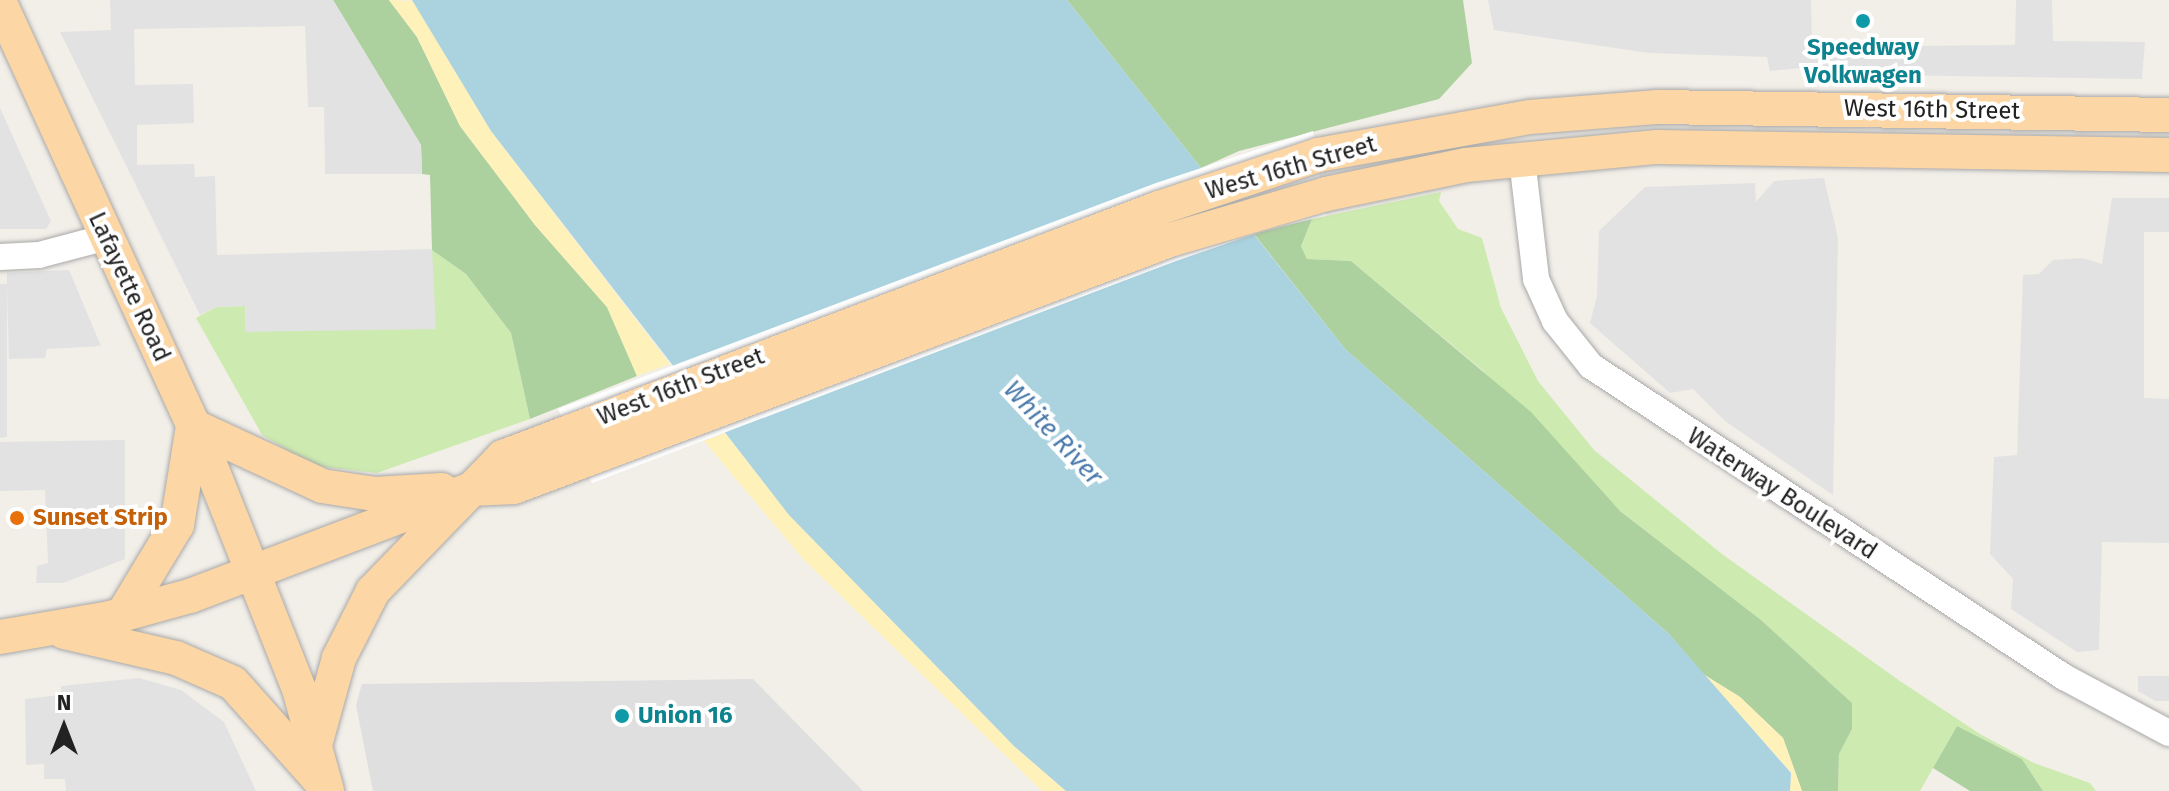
<!DOCTYPE html>
<html>
<head>
<meta charset="utf-8">
<style>
  body { margin:0 }
  #map { position:relative; width:2169px; height:791px; overflow:hidden; background:#f2efe9; font-family:"Fira Sans",sans-serif }
  div>[style] { position:absolute }
  [style*='--x'] { left:calc(var(--x)*1px); top:calc(var(--y)*1px); width:calc(var(--w)*1px); rotate:calc(var(--a)*1deg) }
  .residential>* { inset:0; background:#e0dfdf }
  .grass>* { inset:0; background:#cdebb0 }
  .forest>* { inset:0; background:#add19e }
  .sand>* { inset:0; background:#fff1ba }
  .parking>* { inset:0; background:#e2e2e2 }
  .water>* { inset:0; background:#aad3df }
  .pier>* { inset:0; background:#fff }
  .roads { filter:drop-shadow(0 0 2px #a9a9a9) drop-shadow(0 0 2px #a9a9a9) }
  .minor>* { height:26px; margin:-13px; padding:0 13px; transform-origin:13px; border-radius:13px; background:#fff }
  .major>* { height:34px; margin:-17px; padding:0 17px; transform-origin:17px; border-radius:17px; background:#fcd6a4 }
  .dots>* { width:22px; height:22px; translate:-50% -50%; box-sizing:border-box; border:4px solid #fff; border-radius:50% }
  span { translate:-50% -50%; white-space:nowrap; text-align:center; line-height:1.15; -webkit-text-stroke:8px #fff; paint-order:stroke }
  .culture-label { font-size:24px; color:#0d838f; font-weight:700 }
  .left { translate:0 -50%; text-align:left }
  .street-label { font-size:24px; color:#222 }
  .food-label { font-size:24px; color:#c56008; font-weight:700 }
  .water-label { font-size:26px; color:#4a7aab; font-style:italic }
  .north { position:absolute; left:24px; top:687px; width:80px; height:80px; -webkit-text-stroke:6px #fff; paint-order:stroke; rotate:0deg; font-size:22px; font-weight:700; line-height:32px; text-align:center; color:#222 }
  .north::after { content:''; display:block; margin:auto; width:28px; height:36px; background:#222; clip-path:polygon(50% 0,100% 100%,50% 72%,0 100%) }
</style>
</head>
<body>
<div id="map">
  <div class="residential">
    <i style="clip-path:polygon(753px 679px,863px 791px,373px 791px,356px 705px,362px 684px)"></i>
  </div>
  <div class="grass">
    <i style="clip-path:polygon(1441px 192px,1439px 201px,1458px 229px,1482px 238px,1501px 308px,1538px 381px,1594px 450px,1722px 554px,1900px 681px,1980px 734px,2034px 763px,2090px 783px,2096px 791px,2043px 791px,2022px 759px,1957px 726px,1920px 791px,1838px 791px,1839px 754px,1852px 729px,1852px 703px,1761px 620px,1620px 511px,1482px 370px,1351px 261px,1307px 259px,1301px 246px,1312px 219px)"></i>
    <i style="clip-path:polygon(432px 250px,466px 274px,511px 333px,530px 419px,377px 473px,314px 466px,262px 435px,196px 318px,216px 307px,245px 306px,246px 332px)"></i>
  </div>
  <div class="forest">
    <i style="clip-path:polygon(333px 0,389px 0,417px 37px,460px 126px,535px 225px,607px 307px,637px 376px,530px 419px,511px 333px,466px 274px,432px 250px,430px 175px,422px 174px,421px 145px)"></i>
    <i style="clip-path:polygon(1067px 0,1463px 0,1472px 63px,1439px 99px,1239px 151px,1201px 168px)"></i>
    <i style="clip-path:polygon(1312px 219px,1301px 246px,1307px 259px,1351px 261px,1531px 412px,1620px 511px,1761px 620px,1852px 703px,1852px 729px,1839px 754px,1838px 791px,1802px 791px,1783px 738px,1740px 697px,1703px 674px,1669px 634px,1346px 350px,1254px 234px)"></i>
    <i style="clip-path:polygon(1957px 726px,2022px 759px,2043px 791px,1970px 791px,1933px 768px)"></i>
  </div>
  <div class="sand">
    <i style="clip-path:polygon(389px 0,413px 1px,491px 131px,670px 364px,637px 376px,607px 307px,535px 225px,460px 126px,417px 37px)"></i>
    <i style="clip-path:polygon(725px 433px,789px 515px,1014px 746px,1066px 791px,1042px 791px,804px 560px,704px 441px)"></i>
    <i style="clip-path:polygon(1703px 674px,1740px 697px,1783px 738px,1802px 791px,1790px 791px,1791px 772px)"></i>
  </div>
  <div class="parking">
    <i style="clip-path:polygon(110px 0,333px 0,421px 145px,422px 174px,325px 174px,324px 107px,308px 107px,305px 26px,134px 29px,135px 85px,193px 84px,194px 123px,137px 125px,137px 165px,194px 164px,195px 177px,215px 176px,217px 255px,432px 249px,436px 329px,246px 332px,245px 306px,216px 307px,200px 315px,60px 32px,111px 30px)"></i>
    <i style="clip-path:polygon(1488px 0,1811px 0,1812px 47px,2015px 45px,2016px 0,2052px 0,2053px 41px,2145px 42px,2142px 79px,1821px 74px,1809px 67px,1770px 71px,1767px 57px,1649px 53px,1494px 30px)"></i>
    <i style="clip-path:polygon(0 108px,51px 221px,46px 229px,0 229px)"></i>
    <i style="clip-path:polygon(1824px 178px,1838px 238px,1833px 495px,1725px 421px,1693px 389px,1670px 393px,1590px 323px,1597px 296px,1599px 231px,1645px 187px,1755px 183px,1756px 202px,1774px 181px)"></i>
    <i style="clip-path:polygon(2112px 198px,2169px 198px,2169px 232px,2144px 232px,2144px 398px,2169px 399px,2169px 543px,2102px 542px,2099px 650px,2077px 652px,2011px 609px,2013px 579px,1990px 554px,1994px 457px,2017px 455px,2023px 275px,2039px 274px,2053px 260px,2082px 258px,2102px 264px)"></i>
    <i style="clip-path:polygon(69px 270px,101px 346px,47px 349px,45px 358px,9px 359px,7px 287px,7px 437px,0 438px,0 284px,7px 284px,7px 273px)"></i>
    <i style="clip-path:polygon(125px 440px,125px 559px,63px 583px,36px 583px,37px 566px,48px 563px,45px 490px,0 491px,0 442px)"></i>
    <i style="clip-path:polygon(2138px 676px,2169px 676px,2169px 701px,2155px 701px,2138px 691px)"></i>
    <i style="clip-path:polygon(139px 678px,181px 690px,224px 722px,256px 791px,66px 791px,65px 779px,44px 779px,44px 764px,26px 765px,25px 699px,61px 695px,61px 686px)"></i>
  </div>
  <div class="water">
    <i style="clip-path:polygon(412px 0,1067px 0,1346px 350px,1669px 634px,1791px 773px,1790px 791px,1066px 791px,1014px 746px,789px 515px,491px 131px)"></i>
  </div>
  <div class="pier">
    <i style="clip-path:polygon(1313px 131px,1326px 216px,1275px 227px,1176px 261px,592px 483px,558px 409px,1156px 183px)"></i>
  </div>
  <div class="roads">
    <div class="minor">
      <i style="--x:1522;--y:159;--w:121;--a:83.3"></i>
      <i style="--x:1536;--y:279;--w:46;--a:65.7"></i>
      <i style="--x:1555;--y:321;--w:58;--a:51.3"></i>
      <i style="--x:1591;--y:366;--w:566;--a:33.33"></i>
      <i style="--x:2064;--y:677;--w:119;--a:28.1"></i>
      <i style="--x:0;--y:257;--w:39;--a:-3"></i>
      <i style="--x:39;--y:255;--w:70;--a:-14.8"></i>
    </div>
    <div class="major">
      <i style="--x:0;--y:3;--w:485;--a:65.4"></i>
      <i style="--x:202;--y:444;--w:264;--a:68.4"></i>
      <i style="--x:299;--y:689;--w:106;--a:74.6"></i>
      <i style="--x:193;--y:426;--w:142;--a:24.9"></i>
      <i style="--x:322;--y:486;--w:54;--a:8.6"></i>
      <i style="--x:375;--y:494;--w:67;--a:-3.4"></i>
      <i style="--x:123;--y:614;--w:104;--a:-58.8"></i>
      <i style="--x:177;--y:525;--w:100;--a:-80.8"></i>
      <i style="--x:64;--y:632;--w:115;--a:13.1"></i>
      <i style="--x:176;--y:658;--w:62;--a:23.7"></i>
      <i style="--x:233;--y:683;--w:134;--a:48.3"></i>
      <i style="--x:0;--y:637;--w:112;--a:-9.8"></i>
      <i style="--x:110;--y:618;--w:83;--a:-15.4"></i>
      <i style="--x:190;--y:596;--w:301;--a:-20.8"></i>
      <i style="--x:471;--y:489;--w:43;--a:-2.7"></i>
      <i style="--x:514;--y:487;--w:701;--a:-20.63"></i>
      <i style="--x:1170;--y:240;--w:163;--a:-16.4"></i>
      <i style="--x:1326;--y:194;--w:143;--a:-11.7"></i>
      <i style="--x:1466;--y:165;--w:192;--a:-5.4"></i>
      <i style="--x:1657;--y:147;--w:512;--a:0.9"></i>
      <i style="--x:315;--y:745;--w:90;--a:-74.6"></i>
      <i style="--x:339;--y:658;--w:75;--a:-63.1"></i>
      <i style="--x:373;--y:591;--w:187;--a:-45.9"></i>
      <i style="--x:503;--y:457;--w:702;--a:-20.79"></i>
      <i style="--x:1159;--y:208;--w:168;--a:-18.4"></i>
      <i style="--x:1318;--y:155;--w:215;--a:-10.2"></i>
      <i style="--x:1530;--y:117;--w:126;--a:-4.5"></i>
      <i style="--x:1656;--y:107;--w:513;--a:0.89"></i>
    </div>
  </div>
  <div class="dots">
    <i style="left:1863px;top:21px;background:#0f9aa8"></i>
    <i style="left:17px;top:518px;background:#e8710a"></i>
    <i style="left:622px;top:716px;background:#0f9aa8"></i>
  </div>
  <div class="culture-label">
    <span style="left:1863px;top:62px">Speedway<br>Volkwagen</span>
    <span class="left" style="left:638px;top:716px">Union 16</span>
  </div>
  <div class="street-label">
    <span style="left:1932px;top:110px;rotate:1deg">West 16th Street</span>
    <span style="left:1291px;top:168px;rotate:-16deg">West 16th Street</span>
    <span style="left:129px;top:287px;rotate:65deg">Lafayette Road</span>
    <span style="left:681px;top:387px;rotate:-21deg">West 16th Street</span>
    <span style="left:1782px;top:494px;rotate:33deg">Waterway Boulevard</span>
  </div>
  <div class="food-label">
    <span class="left" style="left:33px;top:518px">Sunset Strip</span>
  </div>
  <div class="water-label">
    <span style="left:1053px;top:433px;rotate:47deg">White River</span>
  </div>
  <div class="north">N</div>
</div>
</body>
</html>
